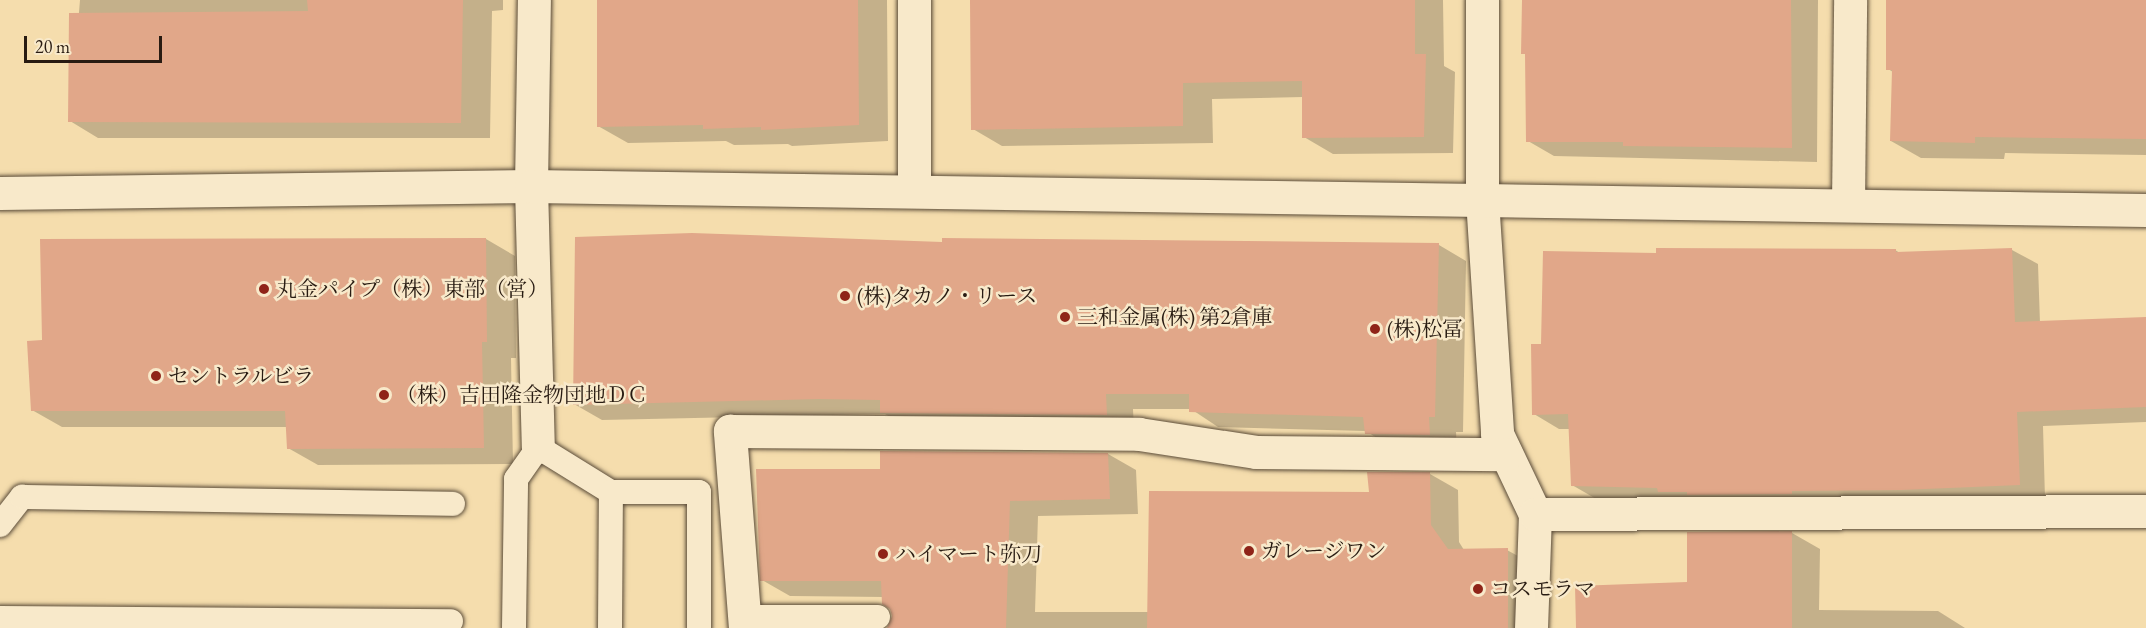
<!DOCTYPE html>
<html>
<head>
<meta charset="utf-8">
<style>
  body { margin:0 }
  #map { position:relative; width:2146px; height:628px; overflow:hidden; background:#f5ddad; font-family:"EB Garamond","Noto Serif JP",serif }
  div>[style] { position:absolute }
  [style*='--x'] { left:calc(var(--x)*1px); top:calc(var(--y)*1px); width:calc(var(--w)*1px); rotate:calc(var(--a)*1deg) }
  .shadow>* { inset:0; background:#0003 }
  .building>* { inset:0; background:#e1a789 }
  .roads { filter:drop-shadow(0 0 2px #5b4c39) drop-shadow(0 0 2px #5b4c39) }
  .service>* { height:24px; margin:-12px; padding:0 12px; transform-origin:12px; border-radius:12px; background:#f8e9ca }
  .minor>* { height:33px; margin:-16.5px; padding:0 16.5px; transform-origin:16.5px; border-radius:16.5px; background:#f8e9ca }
  .tertiary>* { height:33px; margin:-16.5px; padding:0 16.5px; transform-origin:16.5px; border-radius:16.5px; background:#f8e9ca }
  .dots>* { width:16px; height:16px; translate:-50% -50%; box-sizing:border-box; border:3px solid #f8e9ca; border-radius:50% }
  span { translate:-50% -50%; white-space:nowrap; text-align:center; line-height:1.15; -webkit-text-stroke:5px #f8e9ca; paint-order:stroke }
  .poi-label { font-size:21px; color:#281b12 }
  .left { translate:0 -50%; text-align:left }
  .scale { position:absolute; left:24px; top:36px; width:138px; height:27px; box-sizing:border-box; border:3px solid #281b12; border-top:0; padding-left:8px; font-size:18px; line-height:21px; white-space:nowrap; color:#281b12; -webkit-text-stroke:4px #f8e9ca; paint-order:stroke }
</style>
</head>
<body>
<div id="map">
  <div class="shadow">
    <i style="clip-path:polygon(80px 0,503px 0,503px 10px,492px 11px,490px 138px,98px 138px,70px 121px)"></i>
    <i style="clip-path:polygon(598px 0,887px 0,888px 141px,792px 146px,788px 144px,734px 145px,726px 141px,628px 143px,598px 126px)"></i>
    <i style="clip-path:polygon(971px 0,1443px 0,1444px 66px,1455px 72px,1453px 153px,1333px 154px,1304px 137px,1303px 97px,1212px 99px,1213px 143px,1002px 146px,973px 129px)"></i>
    <i style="clip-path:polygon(1524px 0,1818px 0,1817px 162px,1554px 156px,1528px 141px,1527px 55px,1523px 53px)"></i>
    <i style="clip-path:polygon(1888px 0,2146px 0,2146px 155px,2005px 153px,2004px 159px,1921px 158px,1891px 141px,1893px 72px,1888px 69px)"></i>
    <i style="clip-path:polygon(486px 239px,515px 256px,516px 358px,511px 358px,513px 464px,318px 465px,288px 448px,287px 427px,62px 427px,32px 410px,43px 342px)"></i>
    <i style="clip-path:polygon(943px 243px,1439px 245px,1466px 261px,1463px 432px,1456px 432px,1457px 450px,1394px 449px,1366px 431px,1218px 427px,1191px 409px,1133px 409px,1134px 430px,909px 428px,885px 414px,602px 420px,574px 404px)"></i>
    <i style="clip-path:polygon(1895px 250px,1900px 253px,2012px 250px,2038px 264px,2040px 323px,2146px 319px,2146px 422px,2043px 426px,2045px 499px,1598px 500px,1572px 485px,1570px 429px,1559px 429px,1534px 414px,1543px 346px,1657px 254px)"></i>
    <i style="clip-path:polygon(1108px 454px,1136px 470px,1138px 514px,1038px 516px,1035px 612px,1149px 612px,1370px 493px,1430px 474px,1458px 490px,1459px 542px,1464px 550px,1507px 550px,1536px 566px,1536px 628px,888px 628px,894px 616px,883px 597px,790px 596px,762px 580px,881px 471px)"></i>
    <i style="clip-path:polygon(1792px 533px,1820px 549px,1819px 610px,1938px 611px,1965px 628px,1578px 628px,1688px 584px)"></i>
  </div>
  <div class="building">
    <i style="clip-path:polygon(307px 0,463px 0,461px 123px,68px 122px,69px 13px,308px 11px)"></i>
    <i style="clip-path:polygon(597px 0,858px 0,859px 125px,761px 130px,761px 127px,703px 129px,703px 125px,597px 127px)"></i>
    <i style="clip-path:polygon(970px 0,1415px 0,1415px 54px,1426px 54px,1424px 137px,1302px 138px,1302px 81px,1183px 83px,1183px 126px,971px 130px)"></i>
    <i style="clip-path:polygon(1522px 0,1791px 0,1792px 148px,1623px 146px,1623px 142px,1526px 142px,1525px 54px,1521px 54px)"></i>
    <i style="clip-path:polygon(1886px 0,2146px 0,2146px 139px,1975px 137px,1975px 143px,1890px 141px,1892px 70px,1886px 70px)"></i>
    <i style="clip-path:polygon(692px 233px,942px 242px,942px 238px,1439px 243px,1435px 417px,1429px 417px,1430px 435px,1365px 434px,1363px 417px,1189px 412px,1189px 394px,1106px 394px,1107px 415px,880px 413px,880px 400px,819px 399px,573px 405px,575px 237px)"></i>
    <i style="clip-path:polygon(486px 238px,487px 342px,482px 342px,484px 448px,287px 449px,285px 411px,31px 411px,27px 341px,42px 340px,40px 239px)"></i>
    <i style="clip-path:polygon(1656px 248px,1896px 249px,1896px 252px,2012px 248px,2015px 322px,2146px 317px,2146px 407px,2017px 412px,2020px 485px,1901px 490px,1792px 491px,1792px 494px,1687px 495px,1687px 492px,1658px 492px,1657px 488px,1571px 486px,1568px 414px,1532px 415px,1531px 344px,1541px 344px,1543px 251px,1656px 253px)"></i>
    <i style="clip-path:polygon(880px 451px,1108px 453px,1110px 499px,1010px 501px,1006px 628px,887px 628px,892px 616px,890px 609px,882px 604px,881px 581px,760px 581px,756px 469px,880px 469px)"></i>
    <i style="clip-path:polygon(1367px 472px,1430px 472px,1431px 525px,1448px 549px,1508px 548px,1508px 628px,1147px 628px,1149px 491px,1369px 492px)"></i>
    <i style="clip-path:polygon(1792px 531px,1792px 628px,1576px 628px,1575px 586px,1687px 582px,1687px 532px)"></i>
  </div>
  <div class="roads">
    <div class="service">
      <i style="--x:0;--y:525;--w:36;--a:-52"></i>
      <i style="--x:22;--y:497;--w:431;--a:0.9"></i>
      <i style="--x:744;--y:617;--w:134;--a:0"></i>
      <i style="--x:0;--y:618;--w:451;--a:0.4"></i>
      <i style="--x:514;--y:628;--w:149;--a:-89.2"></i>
      <i style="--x:516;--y:479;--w:39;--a:-55"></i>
      <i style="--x:538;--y:447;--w:86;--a:31.7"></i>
      <i style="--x:610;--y:628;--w:136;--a:-89.6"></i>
      <i style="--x:611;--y:492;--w:88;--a:0"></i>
      <i style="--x:699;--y:492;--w:136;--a:90"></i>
    </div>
    <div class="minor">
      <i style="--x:531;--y:186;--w:261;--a:88.5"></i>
      <i style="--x:914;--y:191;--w:191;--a:-90"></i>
      <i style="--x:1482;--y:199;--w:235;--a:86.3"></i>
      <i style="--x:1497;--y:434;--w:89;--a:64.6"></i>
      <i style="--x:1535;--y:514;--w:114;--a:92"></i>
      <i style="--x:1848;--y:205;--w:205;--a:-89.4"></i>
      <i style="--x:1535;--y:514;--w:611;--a:-0.28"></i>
      <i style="--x:745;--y:628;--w:198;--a:-94.4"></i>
      <i style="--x:730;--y:431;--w:409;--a:0.4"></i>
      <i style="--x:1139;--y:434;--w:118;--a:8.7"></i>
      <i style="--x:1256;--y:452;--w:250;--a:0.5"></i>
    </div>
    <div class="tertiary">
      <i style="--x:1482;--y:0;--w:199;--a:90"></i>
      <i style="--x:531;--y:186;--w:186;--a:-89.1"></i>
      <i style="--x:0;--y:193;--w:531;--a:-0.76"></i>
      <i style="--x:531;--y:186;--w:1615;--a:0.85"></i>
    </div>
  </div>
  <div class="dots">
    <i style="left:264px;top:289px;background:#8f2418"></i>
    <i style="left:845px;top:296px;background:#8f2418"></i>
    <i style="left:1065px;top:317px;background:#8f2418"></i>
    <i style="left:1375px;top:329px;background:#8f2418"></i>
    <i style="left:156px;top:376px;background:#8f2418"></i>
    <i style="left:384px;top:395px;background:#8f2418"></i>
    <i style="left:1249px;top:551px;background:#8f2418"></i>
    <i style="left:883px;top:554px;background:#8f2418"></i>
    <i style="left:1478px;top:589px;background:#8f2418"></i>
  </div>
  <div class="poi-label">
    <span class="left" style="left:276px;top:289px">丸金パイプ（株）東部（営）</span>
    <span class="left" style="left:857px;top:296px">(株)タカノ・リース</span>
    <span class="left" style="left:1077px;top:317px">三和金属(株) 第2倉庫</span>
    <span class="left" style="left:1387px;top:329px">(株)松冨</span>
    <span class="left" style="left:168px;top:376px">セントラルビラ</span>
    <span class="left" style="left:396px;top:395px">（株）吉田隆金物団地ＤＣ</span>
    <span class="left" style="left:1261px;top:551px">ガレージワン</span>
    <span class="left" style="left:895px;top:554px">ハイマート弥刀</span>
    <span class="left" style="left:1490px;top:589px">コスモラマ</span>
  </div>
  <div class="scale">20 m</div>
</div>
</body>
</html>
